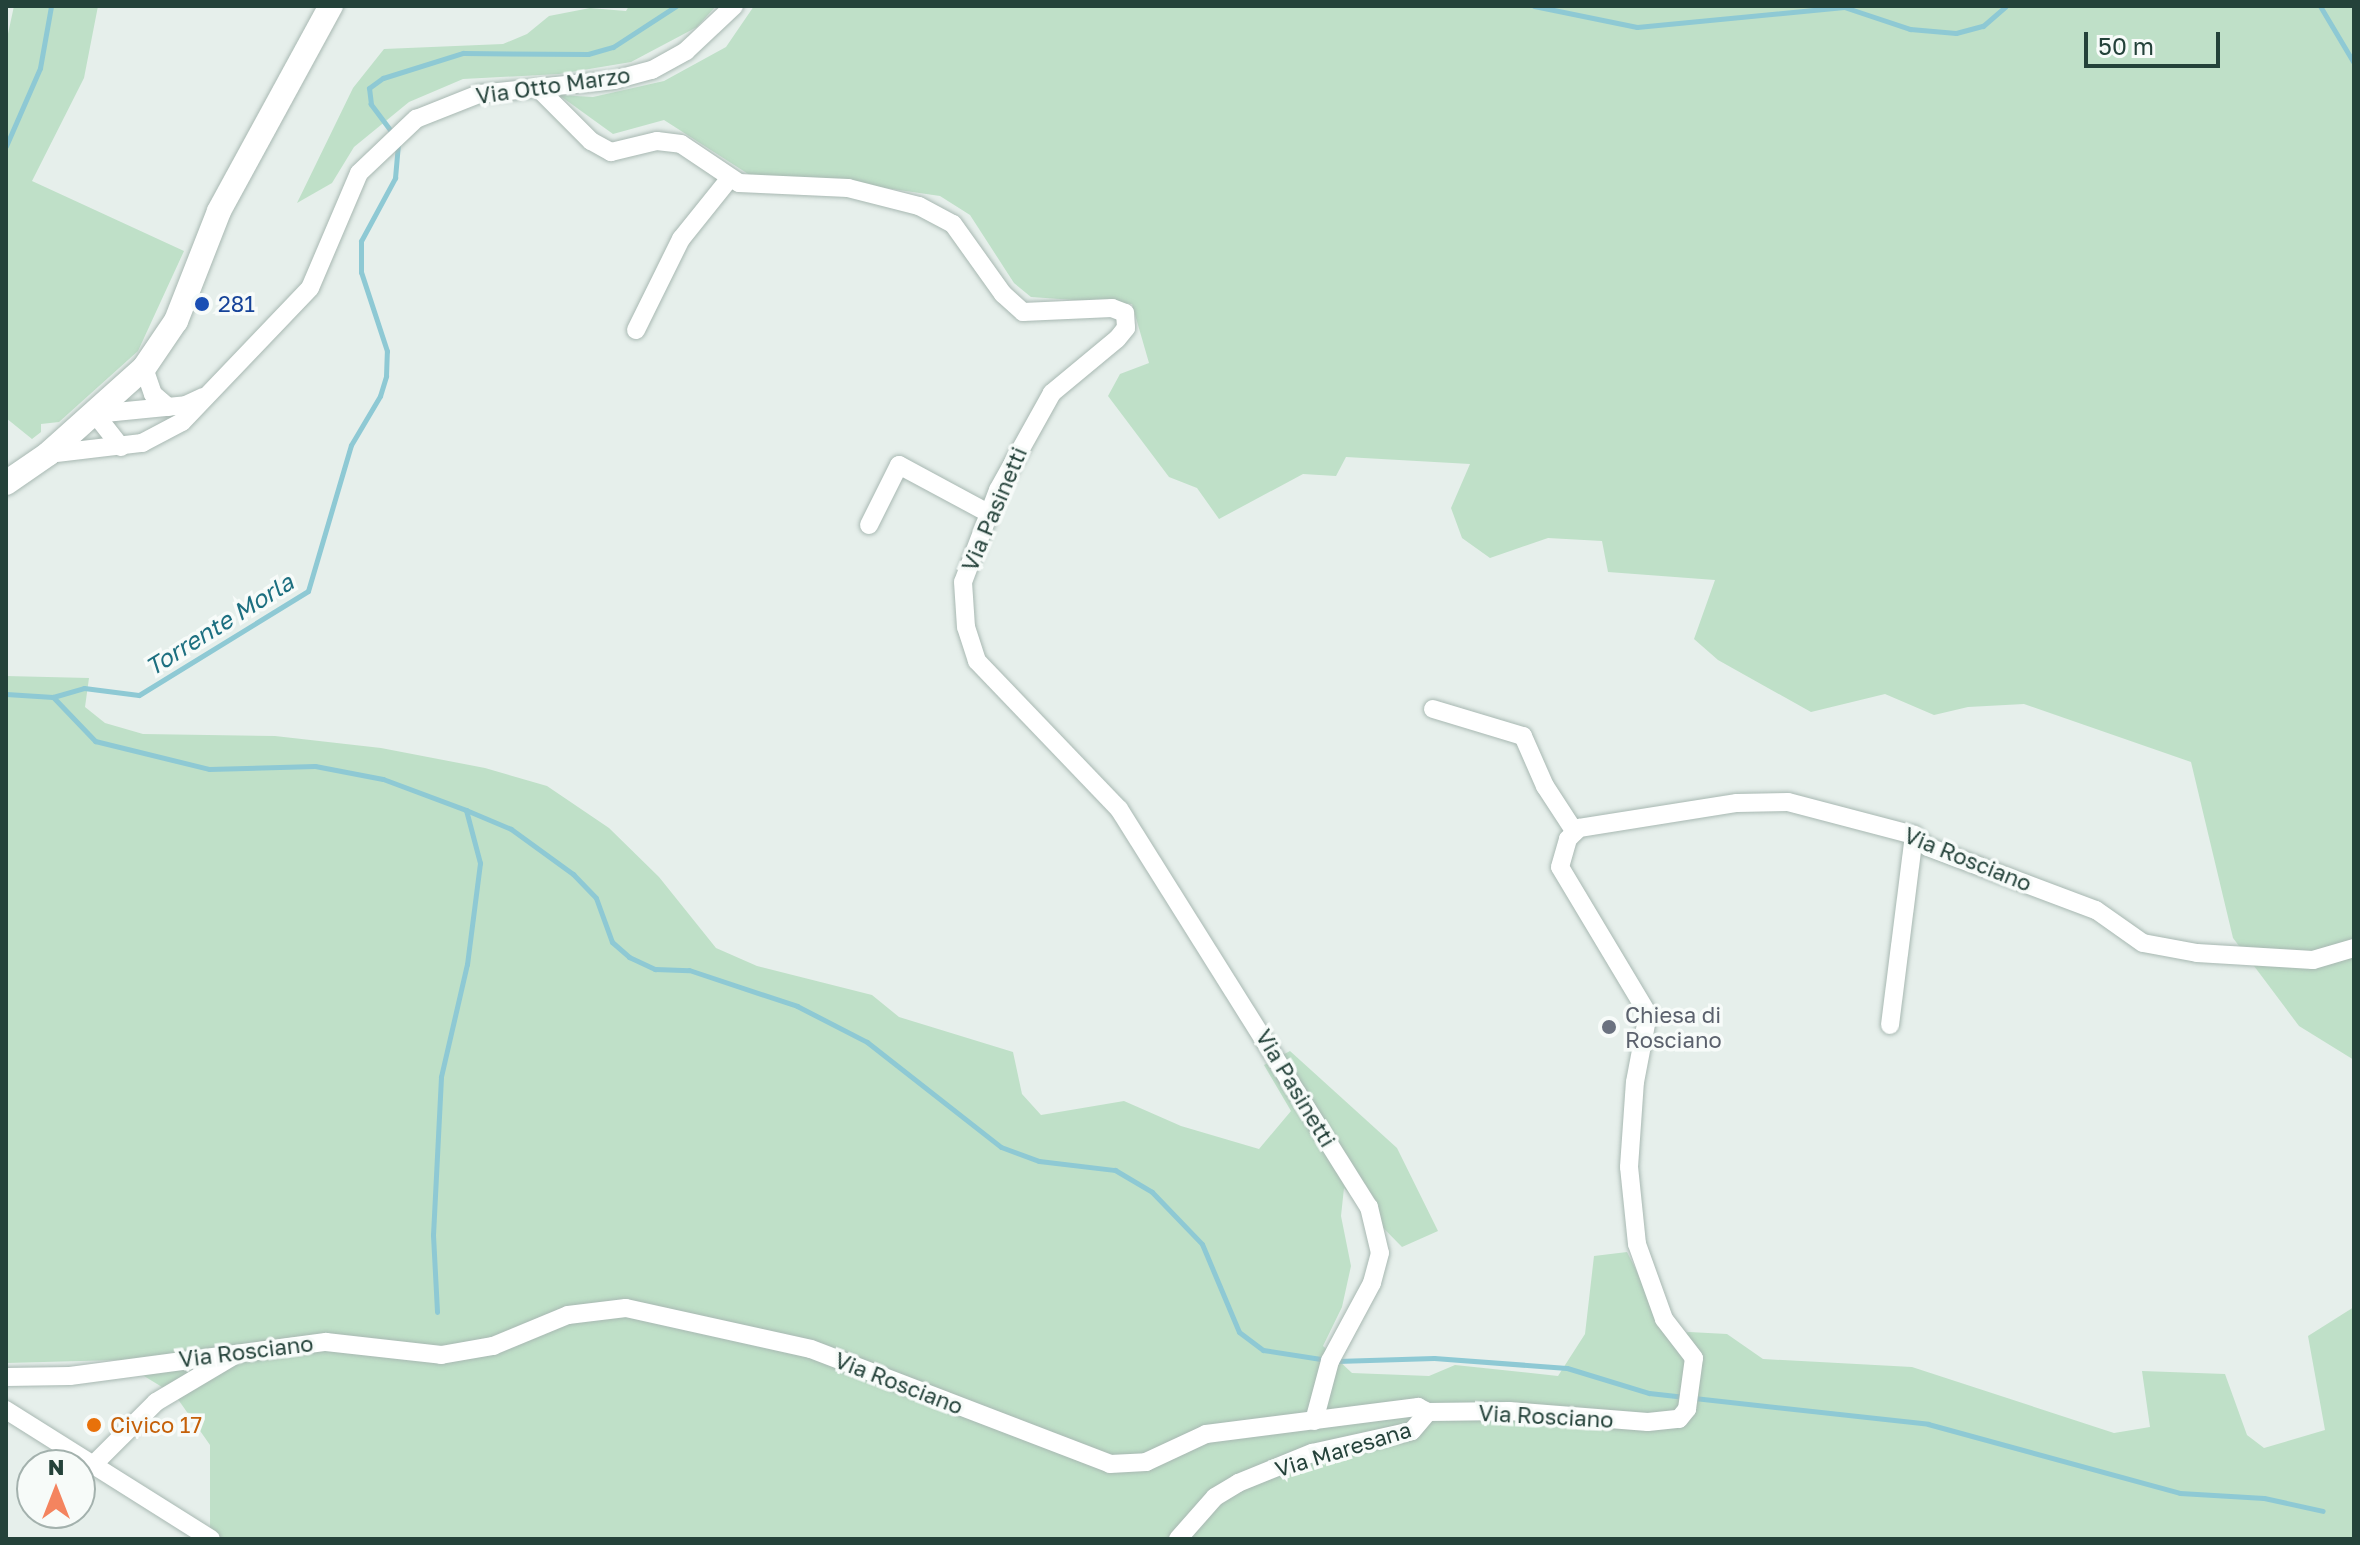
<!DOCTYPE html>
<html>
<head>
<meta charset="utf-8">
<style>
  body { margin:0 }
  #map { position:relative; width:2360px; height:1545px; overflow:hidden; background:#e6efeb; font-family:"Golos Text",sans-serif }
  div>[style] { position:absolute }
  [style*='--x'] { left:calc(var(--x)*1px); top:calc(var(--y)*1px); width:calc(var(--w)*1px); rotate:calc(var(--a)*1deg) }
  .green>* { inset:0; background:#bfe0c8 }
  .stream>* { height:5px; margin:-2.5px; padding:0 2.5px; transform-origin:2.5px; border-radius:2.5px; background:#8ec9d4 }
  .roads { filter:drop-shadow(0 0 2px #a8b8b2) drop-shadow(0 0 2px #a8b8b2) }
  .street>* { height:18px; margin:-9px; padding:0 9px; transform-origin:9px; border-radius:9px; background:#fff }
  .secondary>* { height:24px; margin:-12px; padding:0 12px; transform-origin:12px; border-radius:12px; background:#fff }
  .dots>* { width:22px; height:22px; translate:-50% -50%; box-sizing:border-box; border:4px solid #f7fbf9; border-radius:50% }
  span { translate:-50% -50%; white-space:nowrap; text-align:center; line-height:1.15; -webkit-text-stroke:7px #f7fbf9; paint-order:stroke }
  .street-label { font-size:22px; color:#24423a }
  .transit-label { font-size:22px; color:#164399 }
  .left { translate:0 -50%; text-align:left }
  .worship-label { font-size:22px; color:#5b616d }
  .food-label { font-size:22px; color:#c56008 }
  .water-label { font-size:24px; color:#1c6f80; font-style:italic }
  .frame { position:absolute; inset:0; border:8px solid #24423a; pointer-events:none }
  .north { position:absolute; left:16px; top:1449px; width:80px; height:80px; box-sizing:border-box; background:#f7fbf9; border:2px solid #a3b1ad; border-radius:50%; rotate:0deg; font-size:22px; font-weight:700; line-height:32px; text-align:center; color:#24423a }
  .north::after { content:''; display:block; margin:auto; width:28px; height:36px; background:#f4845f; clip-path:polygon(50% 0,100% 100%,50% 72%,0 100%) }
  .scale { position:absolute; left:2084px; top:32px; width:136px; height:36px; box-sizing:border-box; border:4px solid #24423a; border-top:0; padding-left:10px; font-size:24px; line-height:28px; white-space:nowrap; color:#24423a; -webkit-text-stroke:6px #f7fbf9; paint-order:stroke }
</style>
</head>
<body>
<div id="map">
  <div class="green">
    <i style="clip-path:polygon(14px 6px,98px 6px,84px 78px,32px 181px,184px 251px,138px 351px,59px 422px,41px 424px,41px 432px,32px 439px,6px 418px,6px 43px)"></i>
    <i style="clip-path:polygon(629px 6px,716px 6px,697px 27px,631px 62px,559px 74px,463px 79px,409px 102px,354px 147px,332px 183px,297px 203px,353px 88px,384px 49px,503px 44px,527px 34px,549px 16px,590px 8px,626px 11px)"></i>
    <i style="clip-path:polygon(754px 6px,2354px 6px,2354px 1060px,2299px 1026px,2233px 938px,2191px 762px,2024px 704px,1968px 707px,1934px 715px,1885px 694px,1811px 712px,1718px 660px,1694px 639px,1715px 580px,1608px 572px,1602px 541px,1548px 538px,1490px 558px,1462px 538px,1451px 508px,1470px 464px,1346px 457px,1336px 476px,1303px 474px,1219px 519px,1197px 488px,1169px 477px,1108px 396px,1120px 374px,1149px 363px,1132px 304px,1031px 297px,1014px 283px,970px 215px,940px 196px,810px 177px,756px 179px,664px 120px,613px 134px,559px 95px,593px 97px,664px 81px,726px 47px)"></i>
    <i style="clip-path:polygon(6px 676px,89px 678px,85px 707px,105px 723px,143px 734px,275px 736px,381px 748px,485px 768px,547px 786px,609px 828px,659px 877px,716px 948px,757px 966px,872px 995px,899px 1017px,1013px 1052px,1022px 1094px,1041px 1115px,1124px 1101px,1181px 1126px,1259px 1149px,1291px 1111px,1264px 1065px,1290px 1051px,1397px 1148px,1438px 1231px,1402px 1247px,1344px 1188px,1341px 1216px,1351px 1266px,1342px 1307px,1323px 1346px,1352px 1373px,1429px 1376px,1455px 1365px,1558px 1376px,1585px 1334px,1594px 1256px,1627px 1252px,1670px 1337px,1689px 1332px,1727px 1334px,1763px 1359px,1912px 1367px,2114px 1433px,2150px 1427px,2142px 1371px,2225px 1374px,2247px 1435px,2264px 1448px,2325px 1430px,2308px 1336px,2354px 1307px,2354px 1539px,220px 1539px,210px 1532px,210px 1445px,175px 1395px,118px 1360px,6px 1363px)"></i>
  </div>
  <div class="stream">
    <i style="--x:1534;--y:6;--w:105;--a:11.5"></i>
    <i style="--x:1637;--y:27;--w:208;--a:-5.5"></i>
    <i style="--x:1844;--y:7;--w:70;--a:18.4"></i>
    <i style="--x:1910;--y:29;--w:46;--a:5"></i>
    <i style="--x:1956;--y:33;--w:28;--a:-15"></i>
    <i style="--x:1983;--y:26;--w:30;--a:-41"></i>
    <i style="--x:2320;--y:6;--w:66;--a:59.2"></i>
    <i style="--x:394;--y:135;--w:39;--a:-127"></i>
    <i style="--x:371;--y:104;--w:16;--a:-97"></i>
    <i style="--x:369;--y:88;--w:17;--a:-36"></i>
    <i style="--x:383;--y:78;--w:84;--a:-17.4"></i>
    <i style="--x:463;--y:53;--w:125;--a:0.5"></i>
    <i style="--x:588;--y:54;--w:26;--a:-16"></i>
    <i style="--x:613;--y:47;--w:75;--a:-33.1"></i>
    <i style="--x:6;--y:146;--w:85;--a:-66.4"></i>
    <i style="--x:40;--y:68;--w:63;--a:-79.9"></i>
    <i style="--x:6;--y:694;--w:47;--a:3.7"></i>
    <i style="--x:53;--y:697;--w:32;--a:-16"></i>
    <i style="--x:84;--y:688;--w:55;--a:7.3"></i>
    <i style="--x:139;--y:695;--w:198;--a:-31.6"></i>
    <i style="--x:308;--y:591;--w:152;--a:-73.6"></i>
    <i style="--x:351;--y:445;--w:57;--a:-59.4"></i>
    <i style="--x:380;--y:396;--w:21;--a:-73"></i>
    <i style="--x:386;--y:376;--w:25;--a:-88"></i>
    <i style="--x:387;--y:351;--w:83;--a:-108.2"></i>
    <i style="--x:361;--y:272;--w:31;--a:-90"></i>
    <i style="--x:361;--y:241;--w:72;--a:-61.6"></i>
    <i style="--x:395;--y:178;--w:34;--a:-85"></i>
    <i style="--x:53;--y:697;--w:61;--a:46.3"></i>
    <i style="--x:95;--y:741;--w:117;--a:13.8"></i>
    <i style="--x:209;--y:769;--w:106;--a:-1.6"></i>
    <i style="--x:315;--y:766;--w:69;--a:10.8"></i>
    <i style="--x:383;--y:779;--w:89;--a:20.5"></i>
    <i style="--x:466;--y:810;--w:55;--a:75.2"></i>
    <i style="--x:480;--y:863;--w:102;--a:97.3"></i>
    <i style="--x:467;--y:964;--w:116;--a:103"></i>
    <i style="--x:441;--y:1077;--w:158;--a:92.9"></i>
    <i style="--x:433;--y:1235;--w:77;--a:87"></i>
    <i style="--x:466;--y:810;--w:49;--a:22.9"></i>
    <i style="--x:511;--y:829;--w:77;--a:36"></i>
    <i style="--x:573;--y:874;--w:33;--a:46"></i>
    <i style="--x:596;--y:898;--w:47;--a:70"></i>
    <i style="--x:612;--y:942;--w:23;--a:41"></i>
    <i style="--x:629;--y:957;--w:29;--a:25"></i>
    <i style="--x:655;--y:969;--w:34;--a:2"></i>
    <i style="--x:689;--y:970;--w:114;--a:18.4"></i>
    <i style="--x:797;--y:1006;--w:79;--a:27.2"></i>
    <i style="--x:867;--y:1042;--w:170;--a:38.1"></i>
    <i style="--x:1001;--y:1147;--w:40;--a:20.2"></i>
    <i style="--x:1039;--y:1161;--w:77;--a:6.8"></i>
    <i style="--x:1115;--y:1170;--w:43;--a:30.7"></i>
    <i style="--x:1152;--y:1192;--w:72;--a:46.1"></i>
    <i style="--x:1202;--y:1244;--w:95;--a:67.2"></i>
    <i style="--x:1239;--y:1332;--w:30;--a:37"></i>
    <i style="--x:1263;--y:1350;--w:65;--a:8.9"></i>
    <i style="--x:1337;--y:1361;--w:97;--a:-1.8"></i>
    <i style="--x:1434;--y:1358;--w:133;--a:4.3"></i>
    <i style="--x:1567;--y:1368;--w:86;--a:17"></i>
    <i style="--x:1649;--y:1393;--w:281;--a:6.3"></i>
    <i style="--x:1928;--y:1424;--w:261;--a:15.3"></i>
    <i style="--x:2180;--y:1493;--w:84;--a:3.4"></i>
    <i style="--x:2264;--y:1498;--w:60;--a:12.4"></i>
  </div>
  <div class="roads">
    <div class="street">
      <i style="--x:538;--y:88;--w:75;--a:45"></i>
      <i style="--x:591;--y:141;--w:23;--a:29"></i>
      <i style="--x:611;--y:152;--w:47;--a:-13.4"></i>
      <i style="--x:657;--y:141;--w:24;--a:7"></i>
      <i style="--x:681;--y:144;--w:70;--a:33.9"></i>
      <i style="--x:739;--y:183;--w:109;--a:2.6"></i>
      <i style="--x:848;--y:188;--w:73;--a:14.2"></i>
      <i style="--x:919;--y:206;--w:38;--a:28"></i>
      <i style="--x:953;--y:224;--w:86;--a:54.5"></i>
      <i style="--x:1003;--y:294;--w:27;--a:42"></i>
      <i style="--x:1023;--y:312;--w:89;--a:-2.6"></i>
      <i style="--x:1112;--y:308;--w:14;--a:21"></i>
      <i style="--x:1125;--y:313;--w:15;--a:86"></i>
      <i style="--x:1126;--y:328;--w:14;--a:129"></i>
      <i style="--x:1117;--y:339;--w:85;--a:140.3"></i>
      <i style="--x:1052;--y:393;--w:111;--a:119.1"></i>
      <i style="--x:998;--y:490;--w:98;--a:110.8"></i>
      <i style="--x:963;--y:582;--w:45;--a:86.2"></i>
      <i style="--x:966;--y:627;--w:36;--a:72"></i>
      <i style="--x:977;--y:661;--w:205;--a:46.2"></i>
      <i style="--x:1119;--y:809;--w:470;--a:57.9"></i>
      <i style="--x:1369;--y:1207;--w:47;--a:76.6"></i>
      <i style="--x:1380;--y:1253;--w:31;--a:105"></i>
      <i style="--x:1372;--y:1283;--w:89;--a:118.3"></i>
      <i style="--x:1330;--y:1361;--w:62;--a:104.9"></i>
      <i style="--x:636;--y:330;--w:102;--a:-63.7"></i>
      <i style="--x:681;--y:239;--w:78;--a:-51.2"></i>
      <i style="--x:144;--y:368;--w:28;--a:71"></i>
      <i style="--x:153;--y:394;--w:20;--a:41"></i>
      <i style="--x:121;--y:447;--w:42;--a:-128.2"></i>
      <i style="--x:95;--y:414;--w:91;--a:-5.6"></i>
      <i style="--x:186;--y:405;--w:19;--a:-25"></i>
      <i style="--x:48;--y:454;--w:95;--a:-6.7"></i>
      <i style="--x:142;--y:443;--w:45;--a:-27.7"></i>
      <i style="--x:182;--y:422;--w:185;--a:-46.3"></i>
      <i style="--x:310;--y:288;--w:125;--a:-66.9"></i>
      <i style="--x:359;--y:173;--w:79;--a:-43.5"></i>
      <i style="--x:416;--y:119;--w:68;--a:-21.6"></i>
      <i style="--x:479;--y:94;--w:136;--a:-5.9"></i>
      <i style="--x:614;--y:80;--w:39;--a:-15"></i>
      <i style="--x:652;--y:70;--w:39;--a:-29"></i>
      <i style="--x:686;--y:51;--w:66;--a:-43.2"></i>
      <i style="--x:869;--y:525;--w:67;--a:-63.4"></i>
      <i style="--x:899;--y:465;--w:101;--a:28.3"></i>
      <i style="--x:1433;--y:709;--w:94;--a:16.7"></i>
      <i style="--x:1523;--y:736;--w:55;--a:66.3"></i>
      <i style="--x:1545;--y:786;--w:55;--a:56.9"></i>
      <i style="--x:1890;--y:1025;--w:192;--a:-82.8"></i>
      <i style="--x:6;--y:1377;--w:64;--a:-0.9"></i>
      <i style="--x:70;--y:1376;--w:258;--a:-7.6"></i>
      <i style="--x:326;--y:1342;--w:116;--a:6.4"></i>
      <i style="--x:441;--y:1355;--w:53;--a:-9.8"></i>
      <i style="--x:493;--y:1346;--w:81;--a:-22.5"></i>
      <i style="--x:568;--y:1315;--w:58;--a:-6.9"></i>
      <i style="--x:626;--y:1308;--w:189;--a:12.5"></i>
      <i style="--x:811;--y:1349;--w:320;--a:21"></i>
      <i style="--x:1110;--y:1464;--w:36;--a:-3"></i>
      <i style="--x:1146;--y:1462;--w:66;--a:-25"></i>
      <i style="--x:1206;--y:1434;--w:214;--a:-7.3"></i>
      <i style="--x:1418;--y:1407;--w:11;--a:27"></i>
      <i style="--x:1428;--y:1412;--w:81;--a:-0.7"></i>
      <i style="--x:1509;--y:1411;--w:139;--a:4.5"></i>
      <i style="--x:1648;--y:1422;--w:31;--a:-6"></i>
      <i style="--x:1679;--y:1419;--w:13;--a:-51"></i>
      <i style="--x:1687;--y:1409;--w:51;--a:-82.2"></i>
      <i style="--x:1694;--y:1358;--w:49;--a:-127.6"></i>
      <i style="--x:1664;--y:1319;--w:80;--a:-109.8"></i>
      <i style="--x:1637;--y:1244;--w:77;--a:-95.9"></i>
      <i style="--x:1629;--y:1167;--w:85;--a:-86"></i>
      <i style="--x:1635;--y:1082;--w:69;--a:-79.2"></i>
      <i style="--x:1648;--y:1014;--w:171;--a:-120.9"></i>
      <i style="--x:1560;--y:867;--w:29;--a:-74"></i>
      <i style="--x:1568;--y:839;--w:16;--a:-45"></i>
      <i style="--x:1579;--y:828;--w:160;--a:-9"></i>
      <i style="--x:1737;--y:803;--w:51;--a:-1.1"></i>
      <i style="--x:1788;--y:802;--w:130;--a:14.7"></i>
      <i style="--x:1914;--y:835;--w:18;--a:41"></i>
      <i style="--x:1928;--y:847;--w:179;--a:20.6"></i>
      <i style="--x:2096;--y:910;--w:57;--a:35.1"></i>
      <i style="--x:2143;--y:943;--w:55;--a:10.5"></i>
      <i style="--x:2197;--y:953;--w:116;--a:3.5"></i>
      <i style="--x:2313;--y:960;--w:43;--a:-16.3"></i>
      <i style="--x:6;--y:1410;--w:242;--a:32.2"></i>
      <i style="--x:93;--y:1465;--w:89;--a:-45"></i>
      <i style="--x:156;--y:1402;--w:92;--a:-30.7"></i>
      <i style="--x:1178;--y:1539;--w:56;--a:-48.6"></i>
      <i style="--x:1215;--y:1497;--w:27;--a:-31"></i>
      <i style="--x:1238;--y:1483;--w:80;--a:-22.1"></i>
      <i style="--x:1312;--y:1453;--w:102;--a:-12.4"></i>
      <i style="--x:1412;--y:1431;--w:25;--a:-50"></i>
    </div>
    <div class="secondary">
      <i style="--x:6;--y:483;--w:51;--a:-34.6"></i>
      <i style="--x:48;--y:454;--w:129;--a:-41.9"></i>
      <i style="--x:144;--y:368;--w:57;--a:-55.8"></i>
      <i style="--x:176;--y:321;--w:118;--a:-68.6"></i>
      <i style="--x:219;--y:211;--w:234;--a:-61.4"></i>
    </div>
  </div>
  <div class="dots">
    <i style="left:202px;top:304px;background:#1a4fb4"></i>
    <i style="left:1609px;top:1027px;background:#6b7280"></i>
    <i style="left:94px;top:1425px;background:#e8710a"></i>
  </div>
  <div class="street-label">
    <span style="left:553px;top:85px;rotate:-8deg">Via Otto Marzo</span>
    <span style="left:994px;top:509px;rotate:-67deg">Via Pasinetti</span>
    <span style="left:1968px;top:859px;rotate:22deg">Via Rosciano</span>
    <span style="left:1296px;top:1088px;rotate:59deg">Via Pasinetti</span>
    <span style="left:246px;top:1351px;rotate:-7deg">Via Rosciano</span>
    <span style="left:899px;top:1383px;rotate:21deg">Via Rosciano</span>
    <span style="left:1546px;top:1416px;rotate:3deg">Via Rosciano</span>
    <span style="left:1343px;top:1449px;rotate:-17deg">Via Maresana</span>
  </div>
  <div class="transit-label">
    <span class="left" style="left:218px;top:304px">281</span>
  </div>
  <div class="worship-label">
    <span class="left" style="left:1625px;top:1027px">Chiesa di<br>Rosciano</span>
  </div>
  <div class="food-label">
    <span class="left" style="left:110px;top:1425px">Civico 17</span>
  </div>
  <div class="water-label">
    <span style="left:219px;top:624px;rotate:-32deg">Torrente Morla</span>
  </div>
  <div class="frame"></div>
  <div class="north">N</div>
  <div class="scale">50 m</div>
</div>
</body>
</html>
